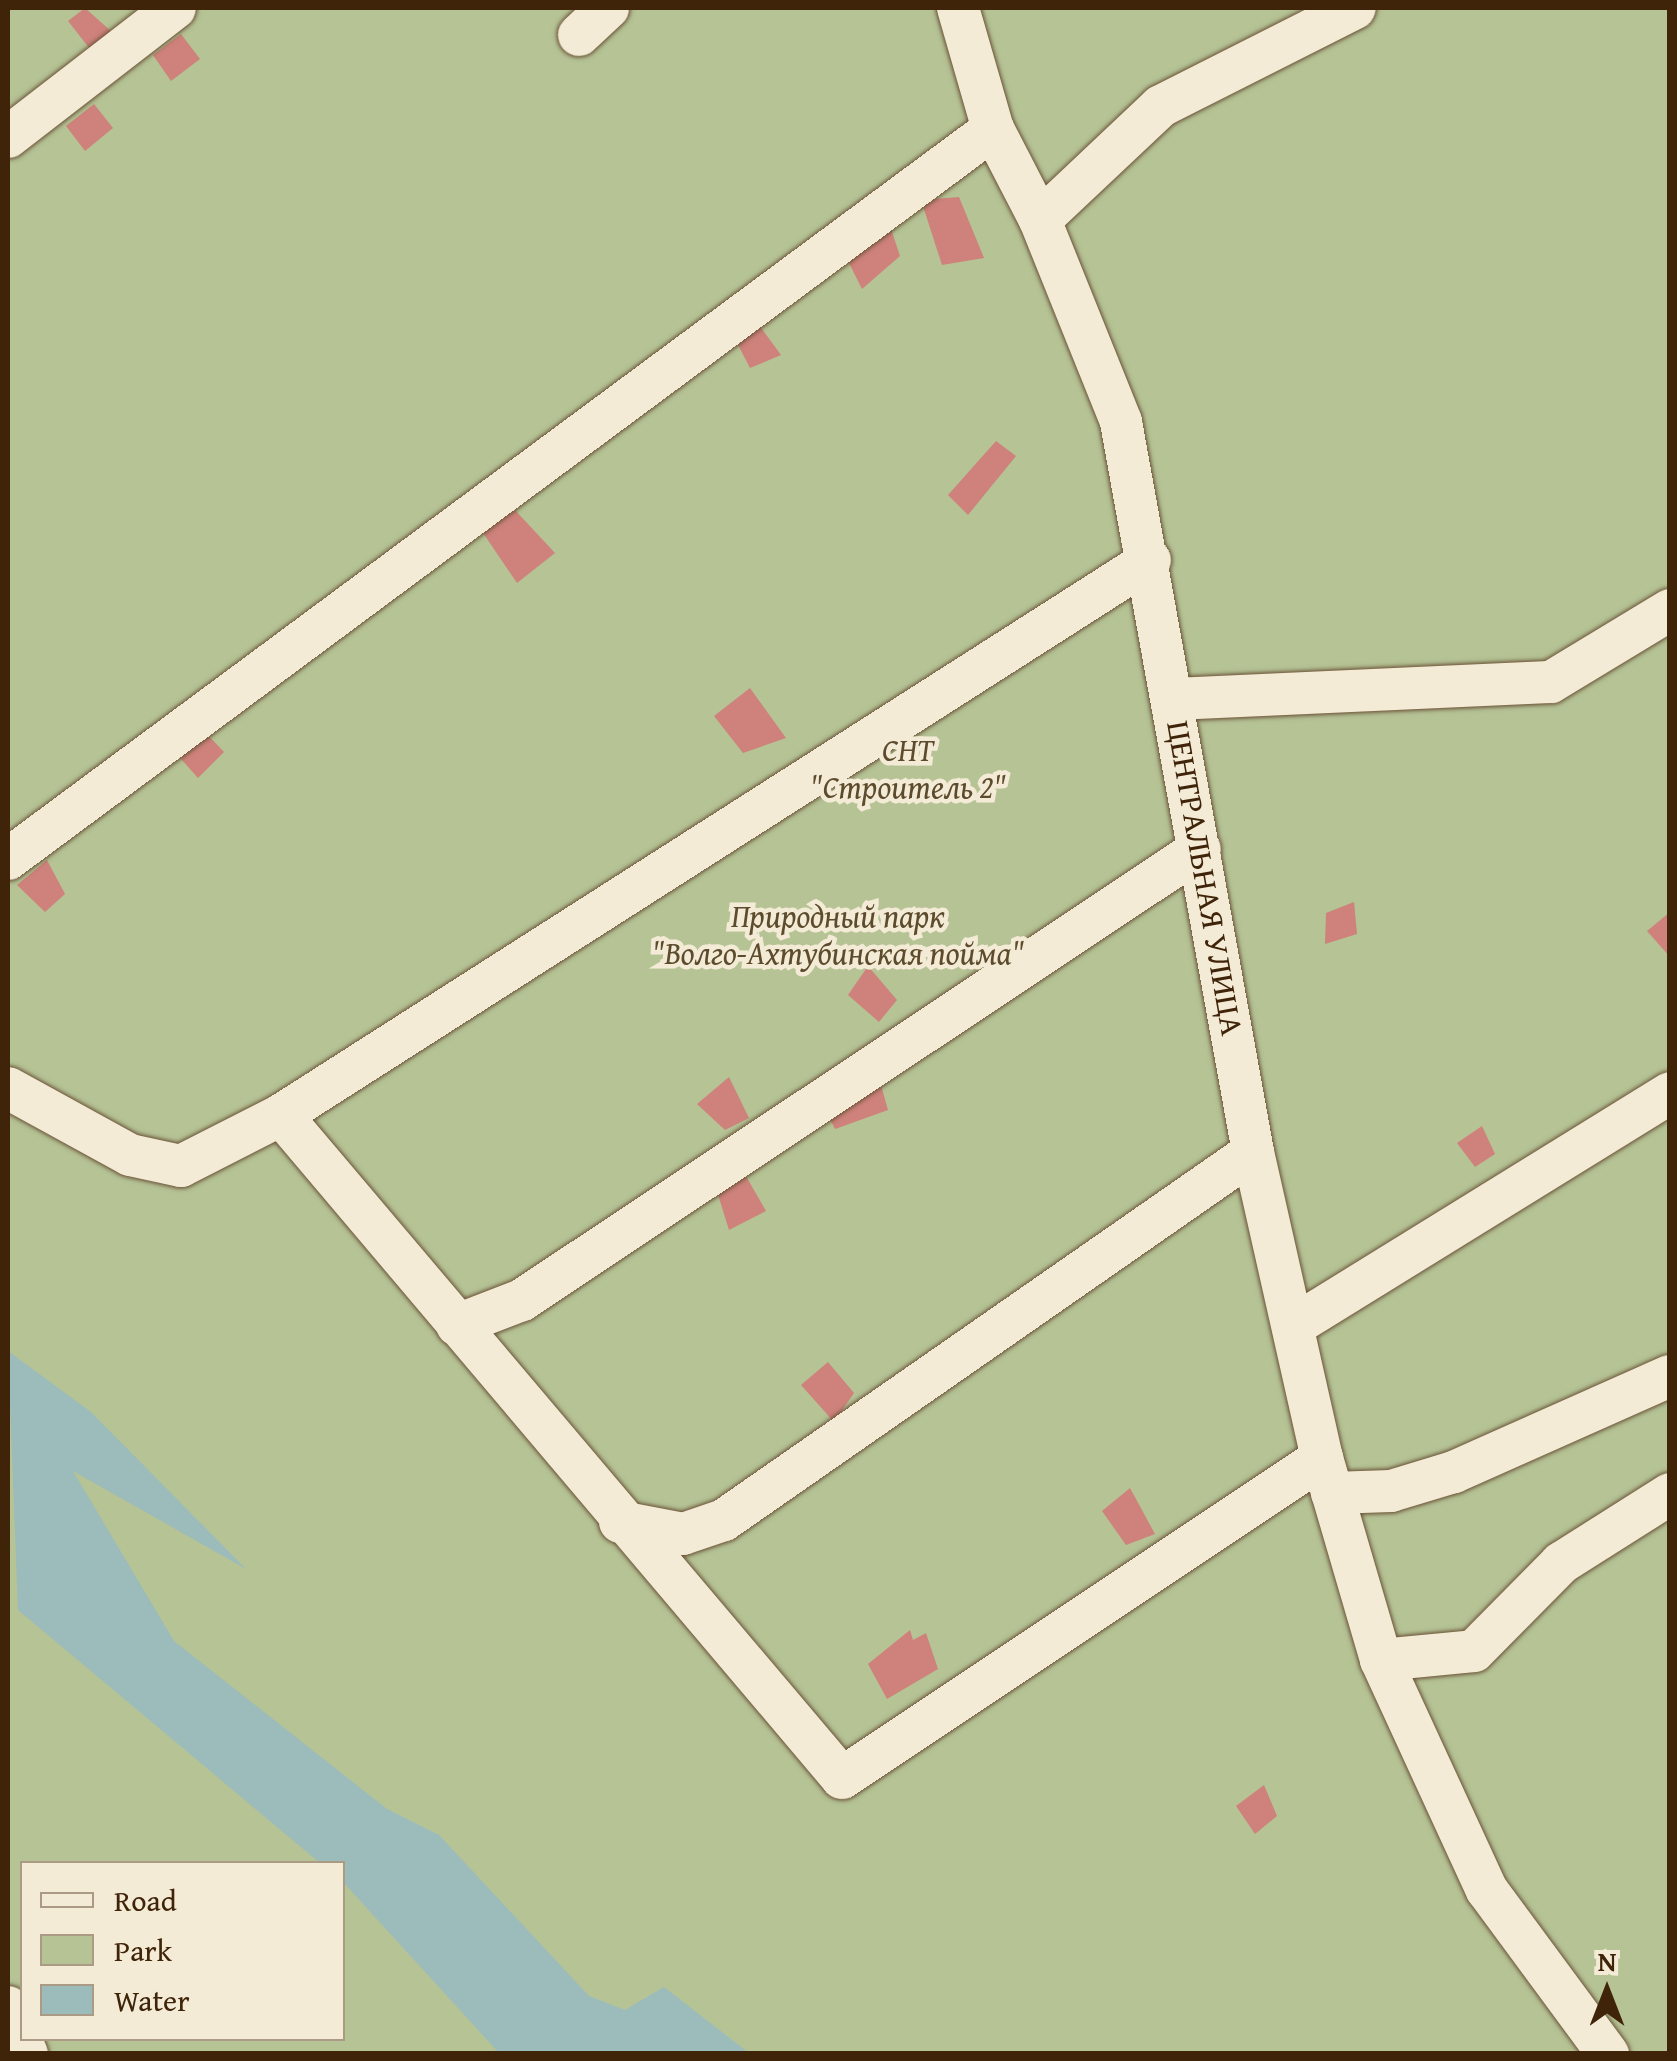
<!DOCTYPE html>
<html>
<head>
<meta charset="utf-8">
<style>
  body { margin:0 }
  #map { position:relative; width:1677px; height:2061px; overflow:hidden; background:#eee0c0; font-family:"Gentium Book Plus",serif }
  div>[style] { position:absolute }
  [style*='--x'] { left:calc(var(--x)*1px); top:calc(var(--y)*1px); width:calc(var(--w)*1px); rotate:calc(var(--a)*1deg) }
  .green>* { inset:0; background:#b5c395 }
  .water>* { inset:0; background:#9cbbbb }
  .building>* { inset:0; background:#ce827b }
  .roads { filter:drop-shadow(0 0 2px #6b5338) drop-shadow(0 0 2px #6b5338) }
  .street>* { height:42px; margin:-21px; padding:0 21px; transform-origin:21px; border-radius:21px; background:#f4ebd6 }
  span { translate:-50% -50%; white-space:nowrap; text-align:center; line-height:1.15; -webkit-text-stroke:9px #f4ebd6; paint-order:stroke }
  .park-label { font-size:32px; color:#5c4c2d; font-style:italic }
  .street-label { font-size:32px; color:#3f240a }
  .frame { position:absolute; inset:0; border:10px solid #3f240a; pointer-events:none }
  .legend { position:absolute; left:20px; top:1861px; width:325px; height:180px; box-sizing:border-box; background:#f4ebd6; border:2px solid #ac9b84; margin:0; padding:12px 18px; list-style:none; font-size:30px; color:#3f240a }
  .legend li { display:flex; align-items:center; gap:20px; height:50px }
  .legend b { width:50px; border:2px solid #ac9b84 }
  .north { position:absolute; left:1557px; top:1941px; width:100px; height:100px; -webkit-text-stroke:8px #f4ebd6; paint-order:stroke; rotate:0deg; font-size:28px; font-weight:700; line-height:40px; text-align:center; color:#3f240a }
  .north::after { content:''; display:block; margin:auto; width:35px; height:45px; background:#3f240a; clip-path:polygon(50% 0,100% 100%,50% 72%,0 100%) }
</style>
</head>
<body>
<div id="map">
  <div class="green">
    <i style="clip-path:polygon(evenodd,8px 8px,1669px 8px,1669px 2053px,8px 2054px,8px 8px,22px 1864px,342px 1864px,342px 2038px,22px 2038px,22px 1864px)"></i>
  </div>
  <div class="water">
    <i style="clip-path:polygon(8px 1351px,91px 1412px,246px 1569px,73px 1471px,174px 1641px,387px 1809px,439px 1835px,589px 1996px,625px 2010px,664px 1987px,749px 2053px,499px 2053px,343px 1882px,342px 1864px,320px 1863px,18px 1610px)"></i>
  </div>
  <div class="building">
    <i style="clip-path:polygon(85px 8px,112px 32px,90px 49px,68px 21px)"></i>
    <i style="clip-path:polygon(181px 34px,200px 59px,171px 81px,153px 55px)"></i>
    <i style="clip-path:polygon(94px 104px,113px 128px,85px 151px,66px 126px)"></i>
    <i style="clip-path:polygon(959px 197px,984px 258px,942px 265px,921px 200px)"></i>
    <i style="clip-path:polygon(890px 226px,900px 256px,862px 289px,846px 257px)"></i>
    <i style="clip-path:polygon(759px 325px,781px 355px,750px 368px,734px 337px)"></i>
    <i style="clip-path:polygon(996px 441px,1016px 456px,968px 515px,948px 495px)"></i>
    <i style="clip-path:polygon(514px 509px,555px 553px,517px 583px,479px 527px)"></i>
    <i style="clip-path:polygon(750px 688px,786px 738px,743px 753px,714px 716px)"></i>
    <i style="clip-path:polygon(204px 731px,224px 752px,198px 778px,174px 751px)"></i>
    <i style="clip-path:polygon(47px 860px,65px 894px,45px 912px,17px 885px)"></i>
    <i style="clip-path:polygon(1354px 902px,1357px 934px,1325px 944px,1326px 913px)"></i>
    <i style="clip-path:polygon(1670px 912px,1670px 957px,1647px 931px)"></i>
    <i style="clip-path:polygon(868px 966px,897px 1000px,879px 1022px,848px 995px)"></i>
    <i style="clip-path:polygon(729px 1077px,749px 1118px,725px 1130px,697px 1104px)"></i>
    <i style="clip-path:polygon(880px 1082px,888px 1110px,835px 1129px,825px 1109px)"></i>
    <i style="clip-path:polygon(1482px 1126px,1495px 1154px,1475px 1167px,1457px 1143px)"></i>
    <i style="clip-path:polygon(743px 1171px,766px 1211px,729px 1230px,715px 1185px)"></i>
    <i style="clip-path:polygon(828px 1362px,854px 1393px,834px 1422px,801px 1385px)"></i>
    <i style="clip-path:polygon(1130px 1488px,1155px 1534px,1126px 1545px,1102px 1511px)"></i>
    <i style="clip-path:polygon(910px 1630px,913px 1640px,926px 1633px,938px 1669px,887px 1699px,868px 1664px)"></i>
    <i style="clip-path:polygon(1264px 1785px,1277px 1816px,1255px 1834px,1236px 1806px)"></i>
  </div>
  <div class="roads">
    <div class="street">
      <i style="--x:958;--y:8;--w:126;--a:73.9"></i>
      <i style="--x:993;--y:129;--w:102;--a:62.7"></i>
      <i style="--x:1040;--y:220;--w:218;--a:68.1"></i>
      <i style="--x:1121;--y:422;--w:742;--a:79.75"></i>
      <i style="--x:1253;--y:1152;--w:314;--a:77.3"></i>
      <i style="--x:1322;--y:1458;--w:210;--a:73.7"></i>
      <i style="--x:1381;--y:1660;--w:253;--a:65.3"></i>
      <i style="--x:1487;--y:1890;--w:204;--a:53.6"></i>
      <i style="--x:579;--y:35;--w:40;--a:-43"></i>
      <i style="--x:8;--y:137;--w:211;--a:-37.7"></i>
      <i style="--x:1040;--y:220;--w:166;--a:-43.3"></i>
      <i style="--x:1161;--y:106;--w:217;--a:-26.8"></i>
      <i style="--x:1173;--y:699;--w:378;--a:-2.6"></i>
      <i style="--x:1551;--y:682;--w:139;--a:-31.2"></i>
      <i style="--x:8;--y:859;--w:1226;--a:-36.54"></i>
      <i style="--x:8;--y:1088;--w:139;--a:28.8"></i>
      <i style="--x:130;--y:1155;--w:52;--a:12.2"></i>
      <i style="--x:181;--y:1166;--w:112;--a:-27"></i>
      <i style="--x:281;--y:1115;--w:1031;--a:-32.56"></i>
      <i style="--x:281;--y:1115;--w:868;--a:49.76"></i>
      <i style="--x:842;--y:1778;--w:577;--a:-33.69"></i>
      <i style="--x:457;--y:1325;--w:70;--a:-21"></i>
      <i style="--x:522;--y:1300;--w:814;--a:-33.63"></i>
      <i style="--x:1293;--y:1326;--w:443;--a:-31.7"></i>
      <i style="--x:1332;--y:1493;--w:59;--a:-1.9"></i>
      <i style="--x:1391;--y:1491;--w:66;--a:-16.8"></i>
      <i style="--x:1454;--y:1472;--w:236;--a:-24"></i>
      <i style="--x:620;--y:1522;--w:64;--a:10.8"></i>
      <i style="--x:683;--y:1534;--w:43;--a:-18.9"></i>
      <i style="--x:724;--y:1520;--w:644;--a:-34.82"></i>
      <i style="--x:1381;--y:1660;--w:93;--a:-5.5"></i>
      <i style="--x:1474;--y:1651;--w:124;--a:-45.3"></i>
      <i style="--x:1561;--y:1563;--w:129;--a:-32.3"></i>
      <i style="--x:8;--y:2007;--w:51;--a:68"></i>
    </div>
  </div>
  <div class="park-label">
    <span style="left:908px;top:769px">СНТ<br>"Строитель 2"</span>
    <span style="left:838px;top:935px">Природный парк<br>"Волго-Ахтубинская пойма"</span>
  </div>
  <div class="street-label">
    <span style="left:1205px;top:878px;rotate:80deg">ЦЕНТРАЛЬНАЯ УЛИЦА</span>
  </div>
  <div class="frame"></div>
  <ul class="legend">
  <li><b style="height:12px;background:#f4ebd6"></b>Road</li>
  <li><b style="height:28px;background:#b5c395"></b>Park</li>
  <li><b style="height:28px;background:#9cbbbb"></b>Water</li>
  </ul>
  <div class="north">N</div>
</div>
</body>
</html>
